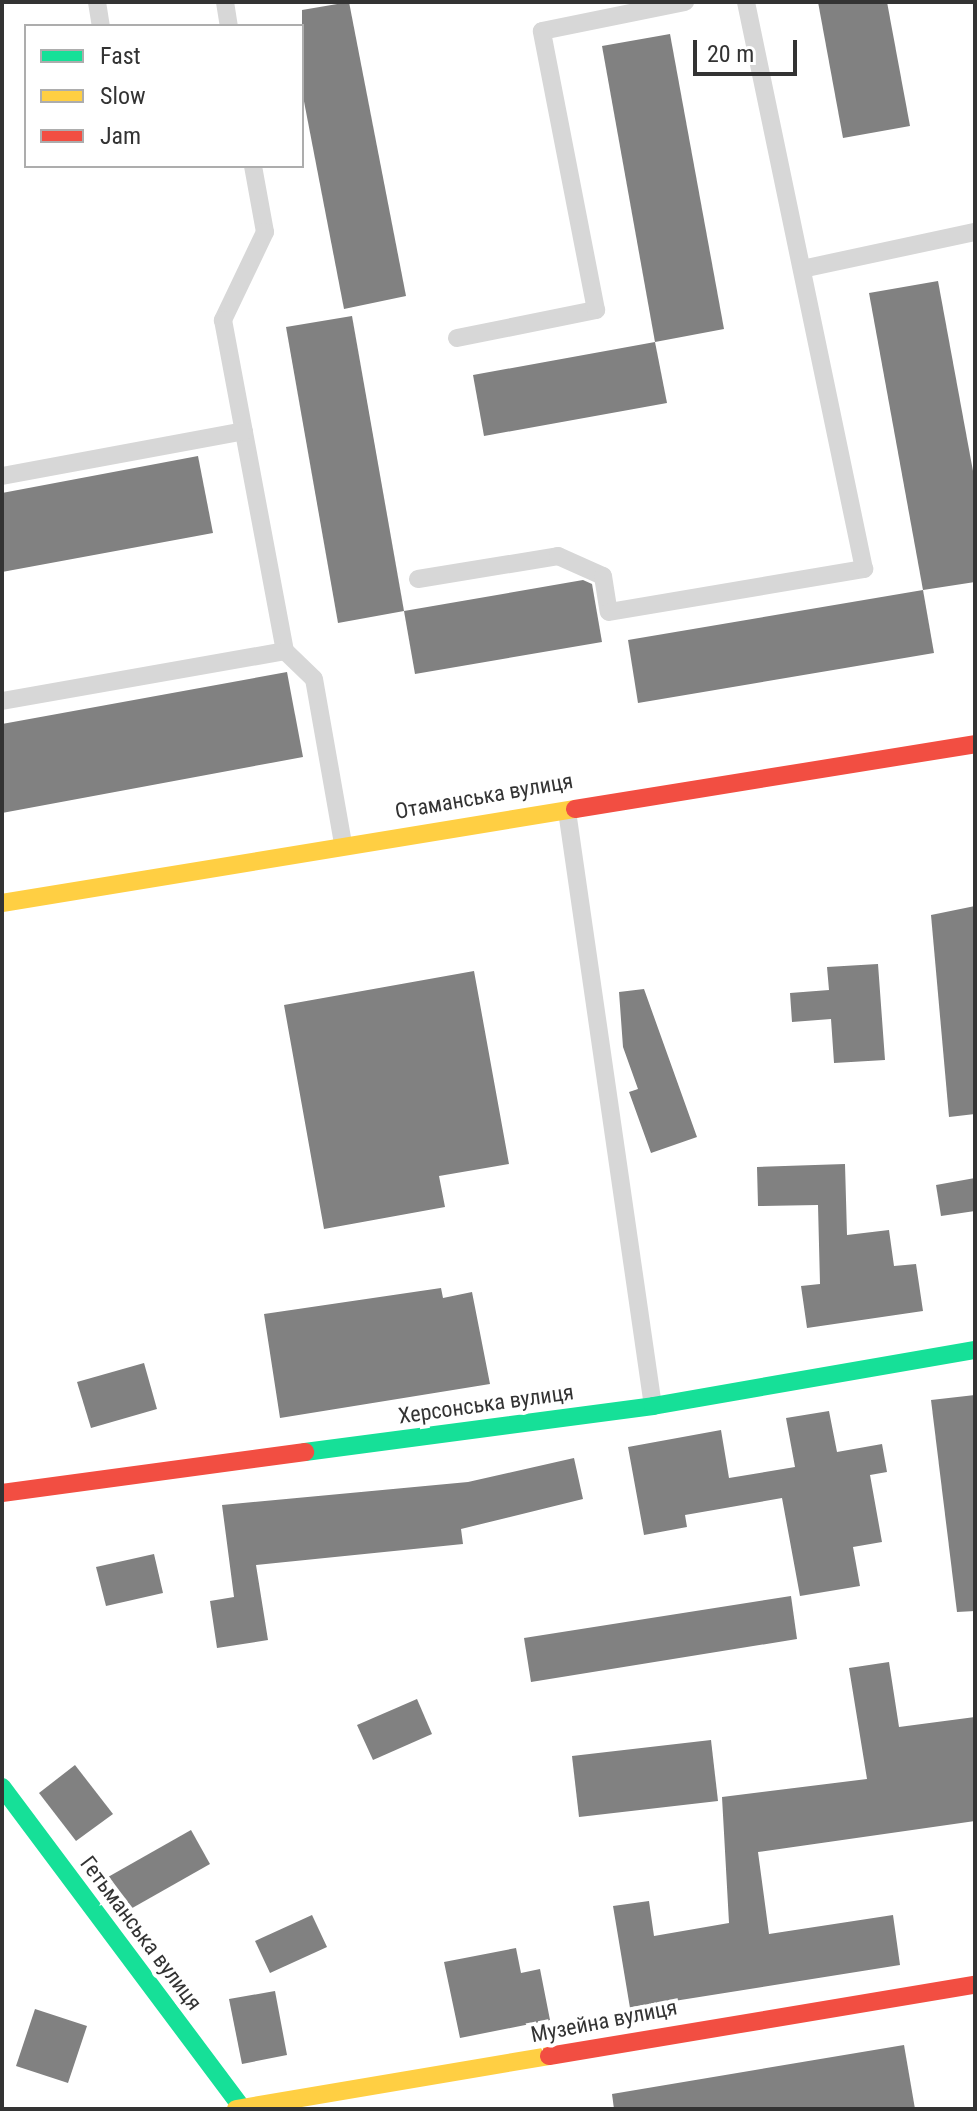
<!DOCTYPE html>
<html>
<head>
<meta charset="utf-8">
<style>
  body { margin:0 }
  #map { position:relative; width:977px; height:2111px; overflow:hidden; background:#fff; font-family:"Roboto Condensed",sans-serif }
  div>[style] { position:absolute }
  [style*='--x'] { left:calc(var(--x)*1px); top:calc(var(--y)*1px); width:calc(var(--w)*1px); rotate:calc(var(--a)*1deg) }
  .building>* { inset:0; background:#818181 }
  .lane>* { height:18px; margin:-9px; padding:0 9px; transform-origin:9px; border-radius:9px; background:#d7d7d7 }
  .fast>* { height:18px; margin:-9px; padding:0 9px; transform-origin:9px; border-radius:9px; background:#16e098 }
  .slow>* { height:18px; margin:-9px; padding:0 9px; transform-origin:9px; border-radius:9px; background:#ffcf43 }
  .jam>* { height:18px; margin:-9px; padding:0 9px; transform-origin:9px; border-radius:9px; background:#f24e42 }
  span { translate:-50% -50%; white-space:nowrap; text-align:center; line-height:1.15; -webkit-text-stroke:8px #fff; paint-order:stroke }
  .street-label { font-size:22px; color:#333 }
  .frame { position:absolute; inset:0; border:4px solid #333; pointer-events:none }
  .legend { position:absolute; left:24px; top:24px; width:280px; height:144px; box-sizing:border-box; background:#fff; border:2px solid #adadad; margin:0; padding:10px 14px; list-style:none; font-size:24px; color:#333 }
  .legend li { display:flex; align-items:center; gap:16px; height:40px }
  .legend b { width:40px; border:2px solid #adadad }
  .scale { position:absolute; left:693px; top:40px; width:104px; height:36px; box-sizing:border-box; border:4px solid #333; border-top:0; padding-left:10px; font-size:24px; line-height:28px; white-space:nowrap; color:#333; -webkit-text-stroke:6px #fff; paint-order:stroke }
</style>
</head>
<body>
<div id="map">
  <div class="building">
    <i style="clip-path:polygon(349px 2px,406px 296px,344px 309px,302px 91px,302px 10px)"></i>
    <i style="clip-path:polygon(818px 2px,887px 2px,910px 126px,843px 138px)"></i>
    <i style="clip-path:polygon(670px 34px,724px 329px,655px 342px,602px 46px)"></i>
    <i style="clip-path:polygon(938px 281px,975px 482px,975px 582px,923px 590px,869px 293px)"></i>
    <i style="clip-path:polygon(352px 316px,404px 611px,338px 623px,286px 327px)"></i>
    <i style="clip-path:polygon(655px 342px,667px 403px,484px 436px,473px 375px)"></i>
    <i style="clip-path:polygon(198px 456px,213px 533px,2px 572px,2px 493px)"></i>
    <i style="clip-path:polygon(583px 580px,592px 584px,602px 642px,415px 674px,404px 611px)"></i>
    <i style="clip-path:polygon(923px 590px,934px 653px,638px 703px,628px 640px)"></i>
    <i style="clip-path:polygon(287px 672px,303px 757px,2px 813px,2px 724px)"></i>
    <i style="clip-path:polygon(975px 906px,975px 1114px,949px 1117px,931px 915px)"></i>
    <i style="clip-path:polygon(878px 964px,885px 1060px,834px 1063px,831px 1019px,792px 1022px,790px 993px,829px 990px,827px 967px)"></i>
    <i style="clip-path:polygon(474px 971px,509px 1164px,439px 1176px,445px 1207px,324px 1229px,284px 1005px)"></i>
    <i style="clip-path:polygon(644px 989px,697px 1137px,651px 1153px,629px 1092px,638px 1089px,623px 1047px,619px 992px)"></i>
    <i style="clip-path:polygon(845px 1164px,847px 1235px,889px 1230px,894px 1266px,916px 1264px,923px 1311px,807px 1328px,801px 1286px,820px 1284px,818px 1205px,758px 1206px,757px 1167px)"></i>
    <i style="clip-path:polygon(975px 1178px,975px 1211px,941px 1216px,936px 1185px)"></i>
    <i style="clip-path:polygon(441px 1288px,443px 1298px,472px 1292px,490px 1384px,280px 1418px,264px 1314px)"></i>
    <i style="clip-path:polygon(144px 1363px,157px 1409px,91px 1428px,77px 1382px)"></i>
    <i style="clip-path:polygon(975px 1395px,975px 1611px,957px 1612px,931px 1400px)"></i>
    <i style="clip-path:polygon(829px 1411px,837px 1452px,882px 1444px,887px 1472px,870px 1475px,882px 1542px,853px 1547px,860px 1586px,800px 1596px,782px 1498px,685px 1515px,687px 1527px,644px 1535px,628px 1447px,721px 1430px,729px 1478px,795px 1467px,786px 1418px)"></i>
    <i style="clip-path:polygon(574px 1458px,583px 1499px,461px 1529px,463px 1544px,256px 1565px,268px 1640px,217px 1648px,210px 1601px,234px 1597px,222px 1505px,468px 1482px)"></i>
    <i style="clip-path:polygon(154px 1554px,163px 1593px,106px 1606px,96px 1567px)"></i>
    <i style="clip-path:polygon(791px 1596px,797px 1639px,531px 1682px,524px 1638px)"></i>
    <i style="clip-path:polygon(889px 1662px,899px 1727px,975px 1717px,975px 1821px,758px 1852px,769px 1934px,893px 1915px,900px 1965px,630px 2008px,613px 1906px,649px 1901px,654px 1936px,729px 1923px,722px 1797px,867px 1779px,849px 1668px)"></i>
    <i style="clip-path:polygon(417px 1699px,432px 1734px,373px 1760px,357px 1725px)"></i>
    <i style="clip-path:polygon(711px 1740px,718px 1801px,579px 1817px,572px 1756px)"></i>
    <i style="clip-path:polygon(75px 1765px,113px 1814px,76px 1841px,39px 1793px)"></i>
    <i style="clip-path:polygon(191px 1830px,210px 1864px,127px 1911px,108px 1877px)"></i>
    <i style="clip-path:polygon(312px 1915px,327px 1947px,270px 1973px,255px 1941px)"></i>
    <i style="clip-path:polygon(516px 1948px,521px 1973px,540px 1969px,550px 2020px,460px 2038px,444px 1962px)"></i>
    <i style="clip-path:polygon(275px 1991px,287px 2055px,242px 2064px,229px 1999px)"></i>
    <i style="clip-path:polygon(35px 2009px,87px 2026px,68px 2083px,16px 2066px)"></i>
    <i style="clip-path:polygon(904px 2045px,915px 2109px,614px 2109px,612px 2094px)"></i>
  </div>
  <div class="lane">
    <i style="--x:97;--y:2;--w:24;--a:81"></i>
    <i style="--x:225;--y:2;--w:24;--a:81"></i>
    <i style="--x:253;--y:166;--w:67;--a:79.7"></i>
    <i style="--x:265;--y:232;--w:98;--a:115.5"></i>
    <i style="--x:223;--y:320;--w:337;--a:79.4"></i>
    <i style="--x:802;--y:269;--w:177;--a:-12.1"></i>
    <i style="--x:457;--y:338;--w:142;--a:-11.4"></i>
    <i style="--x:596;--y:310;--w:284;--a:-101"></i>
    <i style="--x:542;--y:31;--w:146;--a:-11.5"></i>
    <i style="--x:2;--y:476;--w:246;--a:-10.5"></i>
    <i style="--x:418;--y:579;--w:142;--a:-9.3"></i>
    <i style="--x:558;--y:556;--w:49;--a:24"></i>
    <i style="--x:603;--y:576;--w:36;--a:81"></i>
    <i style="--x:609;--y:612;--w:259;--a:-9.6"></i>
    <i style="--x:864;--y:569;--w:579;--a:-101.76"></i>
    <i style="--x:2;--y:701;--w:287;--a:-10"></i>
    <i style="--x:285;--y:651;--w:40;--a:44"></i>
    <i style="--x:314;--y:679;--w:168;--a:80"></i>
    <i style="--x:567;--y:811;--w:601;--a:81.78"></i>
  </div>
  <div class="fast">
    <i style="--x:305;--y:1452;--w:351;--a:-7.5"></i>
    <i style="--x:653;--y:1406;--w:327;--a:-9.9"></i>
    <i style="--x:2;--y:1787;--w:402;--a:53.2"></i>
  </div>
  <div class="slow">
    <i style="--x:2;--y:903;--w:581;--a:-9.32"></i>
    <i style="--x:236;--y:2109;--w:317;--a:-9.6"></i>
  </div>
  <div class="jam">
    <i style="--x:575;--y:809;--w:405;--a:-9.2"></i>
    <i style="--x:2;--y:1493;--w:306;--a:-7.7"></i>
    <i style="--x:549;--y:2056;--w:432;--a:-9.5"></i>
  </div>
  <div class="street-label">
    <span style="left:484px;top:796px;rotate:-10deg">Отаманська вулиця</span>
    <span style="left:486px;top:1404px;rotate:-8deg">Херсонська вулиця</span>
    <span style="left:141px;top:1933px;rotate:53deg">Гетьманська вулиця</span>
    <span style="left:604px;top:2021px;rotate:-11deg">Музейна вулиця</span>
  </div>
  <div class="frame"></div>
  <ul class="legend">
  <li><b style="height:10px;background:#16e098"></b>Fast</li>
  <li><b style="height:10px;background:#ffcf43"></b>Slow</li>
  <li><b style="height:10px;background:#f24e42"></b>Jam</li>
  </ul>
  <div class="scale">20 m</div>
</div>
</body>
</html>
